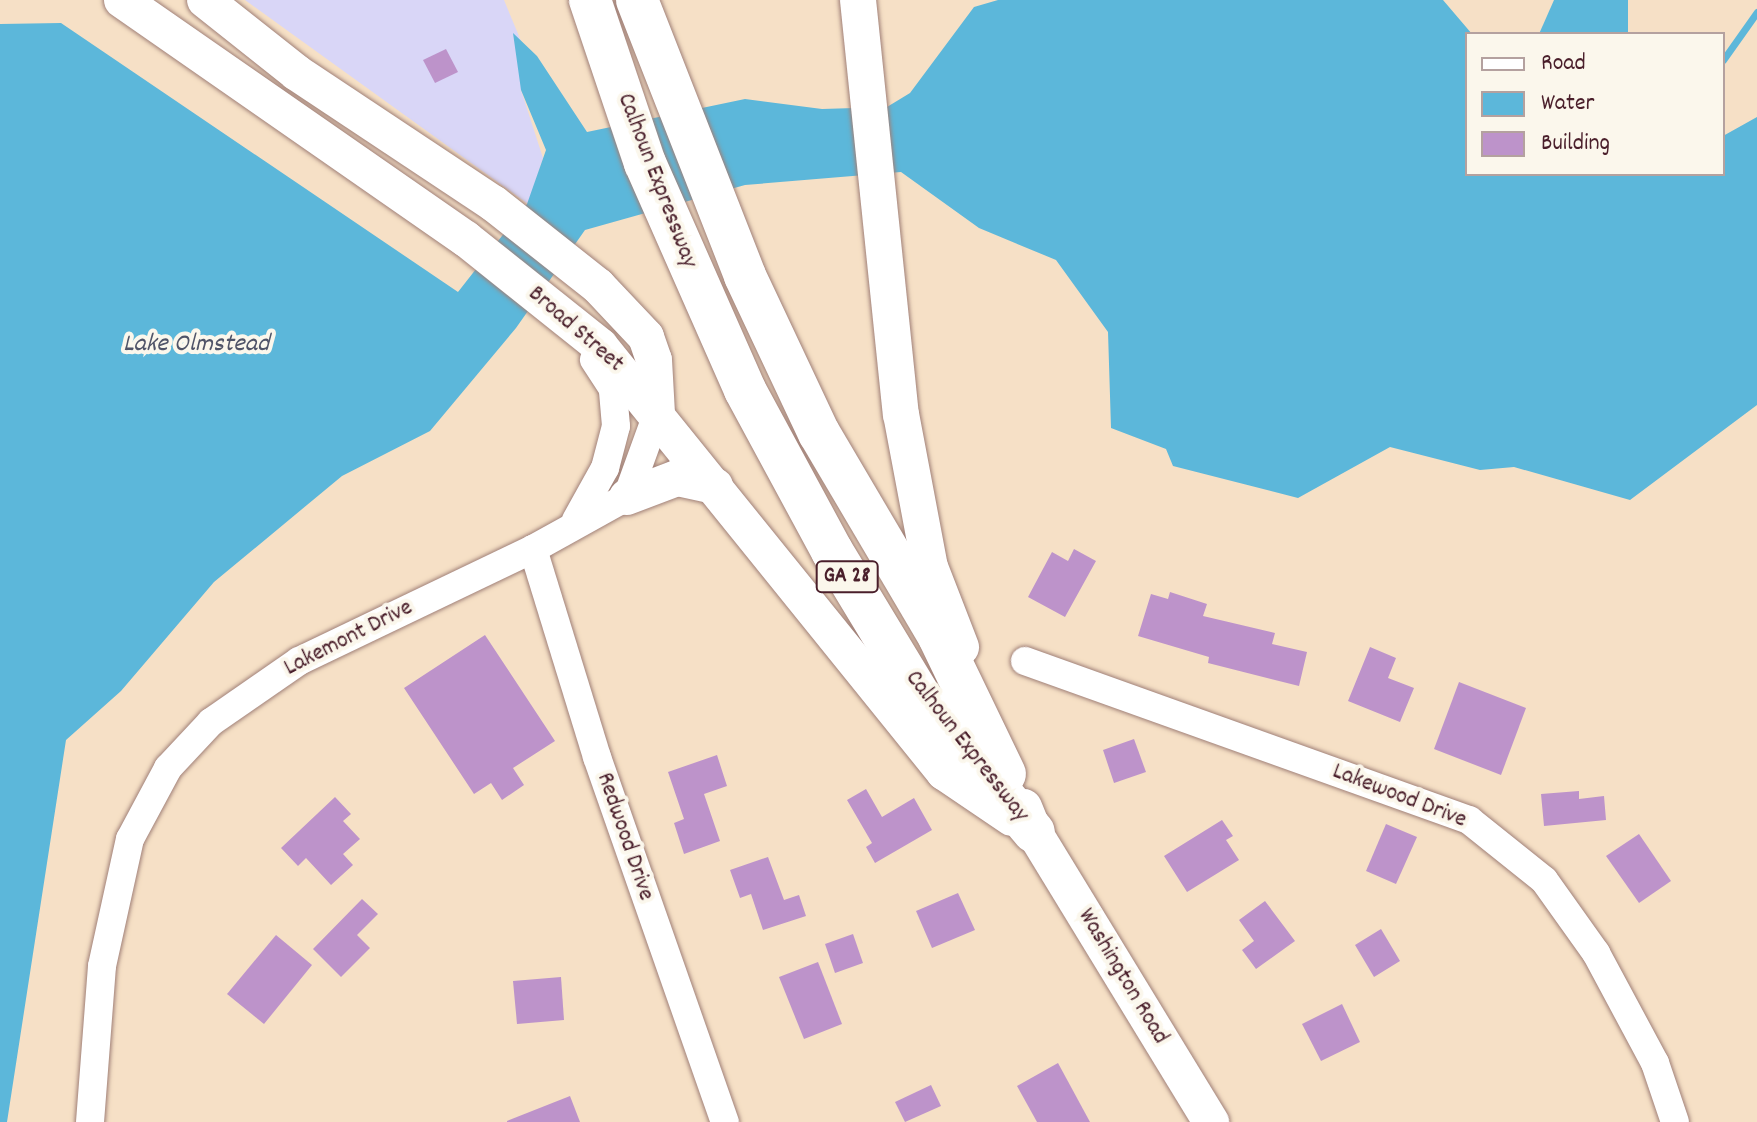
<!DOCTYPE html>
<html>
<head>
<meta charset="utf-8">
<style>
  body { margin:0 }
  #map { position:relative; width:1757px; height:1122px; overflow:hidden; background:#f6e0c6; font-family:Dekko,sans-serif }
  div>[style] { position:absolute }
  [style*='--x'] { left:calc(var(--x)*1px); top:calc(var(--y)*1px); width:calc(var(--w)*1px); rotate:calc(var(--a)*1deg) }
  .built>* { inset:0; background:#d9d6f7 }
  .water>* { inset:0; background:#5cb7da }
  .stream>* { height:7px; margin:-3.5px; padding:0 3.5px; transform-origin:3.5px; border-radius:3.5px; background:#5cb7da }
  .building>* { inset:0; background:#bd93ca }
  .roads { filter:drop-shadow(0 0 2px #a08078) drop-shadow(0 0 2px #a08078) }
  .minor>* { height:28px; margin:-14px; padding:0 14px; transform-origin:14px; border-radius:14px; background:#fff }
  .major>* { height:36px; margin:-18px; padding:0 18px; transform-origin:18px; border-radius:18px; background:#fff }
  .highway>* { height:42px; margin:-21px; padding:0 21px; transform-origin:21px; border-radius:21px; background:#fff }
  span { translate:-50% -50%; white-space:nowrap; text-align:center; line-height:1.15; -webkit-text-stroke:8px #fbf7ec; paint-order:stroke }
  .shield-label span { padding:2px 6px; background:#fbf7ec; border:2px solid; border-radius:6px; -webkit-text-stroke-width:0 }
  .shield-label { font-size:22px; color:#4a1f2b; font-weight:700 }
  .street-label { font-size:24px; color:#4a1f2b }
  .water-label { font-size:26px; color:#505468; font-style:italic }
  .legend { position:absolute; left:1465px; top:32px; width:260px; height:144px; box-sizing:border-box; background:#fbf7ec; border:2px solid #b4a19f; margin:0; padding:10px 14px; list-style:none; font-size:24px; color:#4a1f2b }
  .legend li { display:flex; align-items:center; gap:16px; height:40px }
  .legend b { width:40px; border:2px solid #b4a19f }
</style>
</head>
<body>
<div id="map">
  <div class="built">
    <i style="clip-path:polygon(245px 0,504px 0,521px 41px,521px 90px,543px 158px,528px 204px)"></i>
  </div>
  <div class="water">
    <i style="clip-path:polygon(998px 0,1443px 0,1472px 34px,1467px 34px,1467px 174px,1723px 174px,1723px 136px,1757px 117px,1757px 405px,1630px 500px,1514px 467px,1480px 470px,1390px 447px,1298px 498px,1173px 466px,1166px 449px,1111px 428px,1108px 332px,1056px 260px,979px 228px,901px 172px,745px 185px,585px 230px,516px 328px,430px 431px,342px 476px,214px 582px,121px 691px,66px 740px,7px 1122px,0 1122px,0 24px,61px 23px,458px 292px,527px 204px,546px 150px,521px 90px,513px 33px,537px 56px,587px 132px,745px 99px,822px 109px,887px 107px,910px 93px,974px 7px)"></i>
    <i style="clip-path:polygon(1554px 0,1628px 0,1628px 34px,1539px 34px)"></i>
  </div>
  <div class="stream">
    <i style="--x:1723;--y:60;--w:59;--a:-54.7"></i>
  </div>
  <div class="building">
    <i style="clip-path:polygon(446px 49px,458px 72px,435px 83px,423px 60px)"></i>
    <i style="clip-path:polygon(1074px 549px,1096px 561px,1065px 617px,1028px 597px,1052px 552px,1068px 561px)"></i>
    <i style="clip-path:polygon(1170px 592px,1207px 604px,1203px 616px,1275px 633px,1272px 644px,1307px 652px,1299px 686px,1208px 663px,1209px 657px,1138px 636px,1151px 594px,1168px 599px)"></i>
    <i style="clip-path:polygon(485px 635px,555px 741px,513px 768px,524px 785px,502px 800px,491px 783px,474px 794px,404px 688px)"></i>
    <i style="clip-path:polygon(1370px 647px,1396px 658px,1388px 678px,1414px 688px,1400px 722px,1348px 701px)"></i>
    <i style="clip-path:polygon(1459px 682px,1526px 708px,1501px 775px,1434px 749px)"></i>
    <i style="clip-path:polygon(1134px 739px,1146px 772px,1114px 783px,1103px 750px)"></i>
    <i style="clip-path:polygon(717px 755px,727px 786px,704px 794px,720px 841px,684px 854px,674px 823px,684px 819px,668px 772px)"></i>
    <i style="clip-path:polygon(866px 789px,882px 817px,914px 798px,932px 830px,875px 863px,866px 847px,872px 843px,847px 800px)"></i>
    <i style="clip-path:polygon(1579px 791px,1579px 799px,1604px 796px,1606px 820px,1544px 826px,1541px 794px)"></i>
    <i style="clip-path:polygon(335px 797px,351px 814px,343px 821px,360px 839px,343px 854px,353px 865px,331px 885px,306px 858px,298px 866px,281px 848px)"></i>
    <i style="clip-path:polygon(1222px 820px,1233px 836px,1226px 840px,1239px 860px,1187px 892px,1164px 856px)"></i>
    <i style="clip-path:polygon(1386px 824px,1417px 837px,1396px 884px,1366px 871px)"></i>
    <i style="clip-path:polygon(1639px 834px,1671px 881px,1639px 903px,1606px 856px)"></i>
    <i style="clip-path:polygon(768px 857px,784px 900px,799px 895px,806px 916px,763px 930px,751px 894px,740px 898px,730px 870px)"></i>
    <i style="clip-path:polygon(958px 893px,975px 930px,932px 948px,916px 911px)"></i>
    <i style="clip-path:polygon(362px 899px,378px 914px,357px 935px,370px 948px,341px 977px,313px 949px)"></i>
    <i style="clip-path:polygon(1265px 901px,1295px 941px,1256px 969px,1242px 950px,1254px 941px,1239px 920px)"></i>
    <i style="clip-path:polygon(1381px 929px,1400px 961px,1374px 977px,1355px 945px)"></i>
    <i style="clip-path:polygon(853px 934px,863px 963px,835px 973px,825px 944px)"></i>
    <i style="clip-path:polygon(276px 935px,312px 965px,264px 1024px,227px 994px)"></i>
    <i style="clip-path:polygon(818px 962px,842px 1024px,804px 1039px,779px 977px)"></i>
    <i style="clip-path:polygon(561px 977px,564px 1020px,517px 1024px,513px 981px)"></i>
    <i style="clip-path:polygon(1342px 1004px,1360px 1042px,1321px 1061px,1302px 1024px)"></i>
    <i style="clip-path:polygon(1058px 1063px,1090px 1122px,1037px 1122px,1017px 1086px)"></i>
    <i style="clip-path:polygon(931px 1085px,941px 1106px,905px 1122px,895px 1102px)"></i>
    <i style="clip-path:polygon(570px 1096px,580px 1122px,507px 1122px,507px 1121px)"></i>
  </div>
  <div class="roads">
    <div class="minor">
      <i style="--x:576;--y:520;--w:60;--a:-60.9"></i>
      <i style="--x:605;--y:468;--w:43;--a:-75.3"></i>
      <i style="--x:616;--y:426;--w:37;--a:-95"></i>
      <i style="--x:613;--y:389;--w:35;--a:-123"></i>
      <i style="--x:533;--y:549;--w:218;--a:72.9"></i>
      <i style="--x:597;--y:757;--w:387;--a:70.7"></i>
      <i style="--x:1025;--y:661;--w:472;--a:19.7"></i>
      <i style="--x:1469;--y:820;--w:96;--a:38.7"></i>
      <i style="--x:1544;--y:880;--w:90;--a:54.5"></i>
      <i style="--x:1596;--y:953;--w:125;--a:61.8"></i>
      <i style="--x:1655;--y:1063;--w:62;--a:71.3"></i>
      <i style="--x:90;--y:1122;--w:156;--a:-85.6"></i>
      <i style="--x:102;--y:966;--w:130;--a:-77.6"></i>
      <i style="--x:130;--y:839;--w:81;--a:-61.8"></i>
      <i style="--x:168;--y:768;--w:63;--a:-46.9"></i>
      <i style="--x:211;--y:722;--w:107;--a:-34.7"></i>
      <i style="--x:299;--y:661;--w:259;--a:-25.6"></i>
      <i style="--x:533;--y:549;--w:107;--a:-29"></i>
      <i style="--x:627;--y:497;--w:88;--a:-70.1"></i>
    </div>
    <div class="major">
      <i style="--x:122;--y:0;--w:419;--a:34.8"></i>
      <i style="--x:466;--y:239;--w:171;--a:38.6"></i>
      <i style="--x:600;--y:346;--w:548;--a:51.08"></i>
      <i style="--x:944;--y:772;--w:82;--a:34.1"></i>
      <i style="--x:205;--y:0;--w:117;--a:38.4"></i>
      <i style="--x:297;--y:73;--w:235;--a:33.6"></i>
      <i style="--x:493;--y:203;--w:134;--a:38.3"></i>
      <i style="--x:598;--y:286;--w:70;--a:46.7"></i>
      <i style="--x:646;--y:337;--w:24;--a:71"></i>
      <i style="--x:654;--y:360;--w:54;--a:86.8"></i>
      <i style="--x:858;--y:0;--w:416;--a:84.1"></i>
      <i style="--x:901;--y:414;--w:156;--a:79.3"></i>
      <i style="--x:930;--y:567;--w:86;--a:68.8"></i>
      <i style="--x:627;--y:497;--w:53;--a:-20.8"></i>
      <i style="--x:677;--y:478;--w:39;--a:12"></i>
      <i style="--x:1024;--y:807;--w:27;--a:68"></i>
      <i style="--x:1034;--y:832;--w:340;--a:58.6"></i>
    </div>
    <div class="highway">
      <i style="--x:590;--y:0;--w:172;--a:71.4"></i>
      <i style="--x:645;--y:163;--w:248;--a:66.2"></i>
      <i style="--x:745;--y:390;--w:183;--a:61.6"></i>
      <i style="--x:832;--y:551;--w:172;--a:58.8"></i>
      <i style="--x:921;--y:698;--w:175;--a:49.9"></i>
      <i style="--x:637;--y:0;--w:296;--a:68.6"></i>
      <i style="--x:745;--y:276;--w:174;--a:64.8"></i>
      <i style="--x:819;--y:433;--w:237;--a:59.5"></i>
      <i style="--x:939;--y:637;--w:152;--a:64.3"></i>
    </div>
  </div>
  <div class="shield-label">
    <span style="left:847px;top:577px">GA 28</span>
  </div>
  <div class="street-label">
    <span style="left:656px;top:181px;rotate:69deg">Calhoun Expressway</span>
    <span style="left:575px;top:330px;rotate:41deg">Broad Street</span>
    <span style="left:349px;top:639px;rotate:-27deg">Lakemont Drive</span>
    <span style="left:966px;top:747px;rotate:52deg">Calhoun Expressway</span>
    <span style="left:1399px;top:797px;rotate:21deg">Lakewood Drive</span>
    <span style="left:624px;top:837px;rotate:71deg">Redwood Drive</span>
    <span style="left:1122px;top:977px;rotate:59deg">Washington Road</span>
  </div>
  <div class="water-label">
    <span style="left:196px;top:345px">Lake Olmstead</span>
  </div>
  <ul class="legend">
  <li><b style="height:10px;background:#fff"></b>Road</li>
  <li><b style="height:22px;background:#5cb7da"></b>Water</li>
  <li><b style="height:22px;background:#bd93ca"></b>Building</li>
  </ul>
</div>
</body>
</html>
